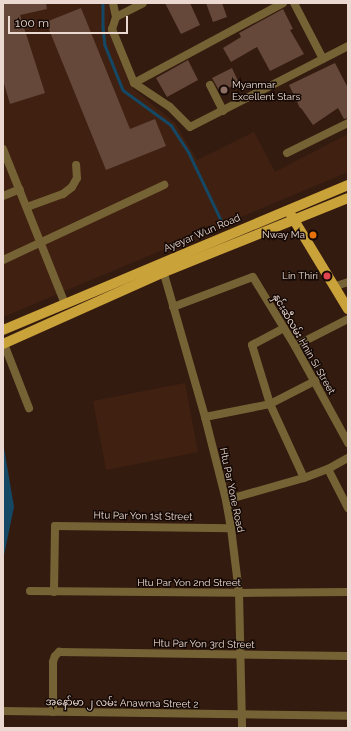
<!DOCTYPE html>
<html>
<head>
<meta charset="utf-8">
<style>
  body { margin:0 }
  #map { position:relative; width:351px; height:731px; overflow:hidden; background:#341b0f; font-family:Raleway,"Noto Sans Myanmar",sans-serif }
  div>[style] { position:absolute }
  [style*='--x'] { left:calc(var(--x)*1px); top:calc(var(--y)*1px); width:calc(var(--w)*1px); rotate:calc(var(--a)*1deg) }
  .built>* { inset:0; background:#402111 }
  .water>* { inset:0; background:#154865 }
  .stream>* { height:2.5px; margin:-1.25px; padding:0 1.25px; transform-origin:1.25px; border-radius:1.25px; background:#154865 }
  .building>* { inset:0; background:#65483a }
  .minor>* { height:8px; margin:-4px; padding:0 4px; transform-origin:4px; border-radius:4px; background:#766335 }
  .major>* { height:10px; margin:-5px; padding:0 5px; transform-origin:5px; border-radius:5px; background:#caa23a }
  .dots>* { width:11px; height:11px; translate:-50% -50%; box-sizing:border-box; border:2px solid #140905; border-radius:50% }
  span { translate:-50% -50%; white-space:nowrap; text-align:center; line-height:1.15; -webkit-text-stroke:3px #140905; paint-order:stroke }
  .poi-label { font-size:10px; color:#ebd9d1 }
  .left { translate:0 -50%; text-align:left }
  .right { translate:-100% -50%; text-align:right }
  .street-label { font-size:10px; color:#ebd9d1 }
  .frame { position:absolute; inset:0; border:4px solid #ebd9d1; pointer-events:none }
  .scale { position:absolute; left:8px; top:16px; width:120px; height:18px; box-sizing:border-box; border:2px solid #ebd9d1; border-top:0; padding-left:5px; font-size:12px; line-height:14px; white-space:nowrap; color:#ebd9d1; -webkit-text-stroke:3px #140905; paint-order:stroke }
</style>
</head>
<body>
<div id="map">
  <div class="built">
    <i style="clip-path:polygon(3px 3px,109px 3px,111px 10px,108px 28px,130px 86px,175px 123px,197px 160px,254px 132px,275px 172px,348px 134px,348px 172px,3px 317px)"></i>
    <i style="clip-path:polygon(185px 383px,198px 452px,106px 470px,93px 401px)"></i>
  </div>
  <div class="water">
    <i style="clip-path:polygon(3px 442px,14px 507px,3px 560px)"></i>
  </div>
  <div class="stream">
    <i style="--x:103;--y:3;--w:24;--a:90"></i>
    <i style="--x:103;--y:27;--w:18;--a:84"></i>
    <i style="--x:105;--y:45;--w:48;--a:68.2"></i>
    <i style="--x:123;--y:90;--w:59;--a:36.1"></i>
    <i style="--x:171;--y:125;--w:33;--a:57"></i>
    <i style="--x:189;--y:153;--w:79;--a:64.4"></i>
  </div>
  <div class="building">
    <i style="clip-path:polygon(3px 3px,46px 3px,47px 9px,20px 15px,45px 93px,10px 104px,3px 80px)"></i>
    <i style="clip-path:polygon(165px 3px,190px 3px,200px 25px,181px 34px)"></i>
    <i style="clip-path:polygon(206px 3px,222px 3px,227px 17px,213px 22px)"></i>
    <i style="clip-path:polygon(81px 8px,130px 129px,155px 119px,166px 146px,106px 170px,46px 22px)"></i>
    <i style="clip-path:polygon(283px 9px,293px 29px,290px 30px,304px 54px,270px 71px,257px 47px,231px 62px,223px 48px,241px 37px,239px 33px)"></i>
    <i style="clip-path:polygon(188px 60px,198px 80px,167px 97px,156px 78px)"></i>
    <i style="clip-path:polygon(335px 63px,348px 88px,348px 118px,344px 119px,338px 108px,313px 125px,301px 108px,300px 108px,289px 85px)"></i>
    <i style="clip-path:polygon(232px 68px,239px 83px,220px 92px,212px 78px)"></i>
  </div>
  <div class="minor">
    <i style="--x:113;--y:3;--w:14;--a:78"></i>
    <i style="--x:116;--y:17;--w:13;--a:108"></i>
    <i style="--x:112;--y:29;--w:58;--a:67.8"></i>
    <i style="--x:134;--y:83;--w:43;--a:33.7"></i>
    <i style="--x:170;--y:107;--w:28;--a:45"></i>
    <i style="--x:190;--y:127;--w:178;--a:-27.1"></i>
    <i style="--x:294;--y:3;--w:63;--a:62.6"></i>
    <i style="--x:116;--y:17;--w:30;--a:-27"></i>
    <i style="--x:134;--y:83;--w:169;--a:-28.2"></i>
    <i style="--x:210;--y:85;--w:29;--a:63"></i>
    <i style="--x:3;--y:149;--w:167;--a:68.2"></i>
    <i style="--x:287;--y:153;--w:68;--a:-26.2"></i>
    <i style="--x:3;--y:196;--w:18;--a:-22"></i>
    <i style="--x:27;--y:207;--w:38;--a:-20"></i>
    <i style="--x:63;--y:194;--w:11;--a:-38"></i>
    <i style="--x:72;--y:187;--w:10;--a:-61"></i>
    <i style="--x:77;--y:178;--w:13;--a:-94"></i>
    <i style="--x:3;--y:260;--w:178;--a:-25"></i>
    <i style="--x:162;--y:267;--w:156;--a:74"></i>
    <i style="--x:205;--y:417;--w:86;--a:75.8"></i>
    <i style="--x:226;--y:500;--w:28;--a:80"></i>
    <i style="--x:231;--y:528;--w:65;--a:83"></i>
    <i style="--x:239;--y:593;--w:135;--a:88.7"></i>
    <i style="--x:336;--y:286;--w:13;--a:-18"></i>
    <i style="--x:173;--y:307;--w:85;--a:-20.6"></i>
    <i style="--x:253;--y:277;--w:81;--a:58.7"></i>
    <i style="--x:295;--y:346;--w:111;--a:61.3"></i>
    <i style="--x:284;--y:328;--w:36;--a:152"></i>
    <i style="--x:252;--y:345;--w:62;--a:73"></i>
    <i style="--x:270;--y:404;--w:81;--a:65.3"></i>
    <i style="--x:4;--y:344;--w:69;--a:68.7"></i>
    <i style="--x:295;--y:346;--w:59;--a:-27"></i>
    <i style="--x:205;--y:417;--w:66;--a:-11.3"></i>
    <i style="--x:270;--y:404;--w:51;--a:-27.1"></i>
    <i style="--x:328;--y:469;--w:44;--a:62.9"></i>
    <i style="--x:226;--y:500;--w:81;--a:-15.8"></i>
    <i style="--x:304;--y:478;--w:26;--a:-21"></i>
    <i style="--x:328;--y:469;--w:23;--a:-29"></i>
    <i style="--x:30;--y:591;--w:209;--a:0.5"></i>
    <i style="--x:239;--y:593;--w:109;--a:-0.5"></i>
    <i style="--x:54;--y:592;--w:66;--a:-89.1"></i>
    <i style="--x:55;--y:526;--w:176;--a:0.7"></i>
    <i style="--x:3;--y:711;--w:345;--a:0.8"></i>
    <i style="--x:53;--y:712;--w:50;--a:-90"></i>
    <i style="--x:53;--y:662;--w:6;--a:-72"></i>
    <i style="--x:55;--y:656;--w:6;--a:-45"></i>
    <i style="--x:59;--y:652;--w:289;--a:0.8"></i>
  </div>
  <div class="major">
    <i style="--x:291;--y:215;--w:110;--a:58.8"></i>
    <i style="--x:3;--y:330;--w:374;--a:-22.8"></i>
    <i style="--x:3;--y:344;--w:176;--a:-24.1"></i>
    <i style="--x:164;--y:272;--w:198;--a:-21.9"></i>
  </div>
  <div class="dots">
    <i style="left:224px;top:90px;background:#8d6e63"></i>
    <i style="left:313px;top:235px;background:#e8710a"></i>
    <i style="left:327px;top:276px;background:#e0444e"></i>
  </div>
  <div class="poi-label">
    <span class="left" style="left:232px;top:90px">Myanmar<br>Excellent Stars</span>
    <span class="right" style="left:305px;top:235px">Nway Ma</span>
    <span class="right" style="left:318px;top:276px">Lin Thiri</span>
  </div>
  <div class="street-label">
    <span style="left:202px;top:233px;rotate:-23deg">Ayeyar Wun Road</span>
    <span style="left:304px;top:344px;rotate:60deg">နှင်းဆီလမ်း Hnin Si Street</span>
    <span style="left:232px;top:490px;rotate:78deg">Htu Par Yone Road</span>
    <span style="left:143px;top:516px;rotate:1deg">Htu Par Yon 1st Street</span>
    <span style="left:189px;top:583px">Htu Par Yon 2nd Street</span>
    <span style="left:204px;top:644px;rotate:1deg">Htu Par Yon 3rd Street</span>
    <span style="left:122px;top:703px;rotate:1deg">အနော်မာ ၂ လမ်း Anawma Street 2</span>
  </div>
  <div class="frame"></div>
  <div class="scale">100 m</div>
</div>
</body>
</html>
